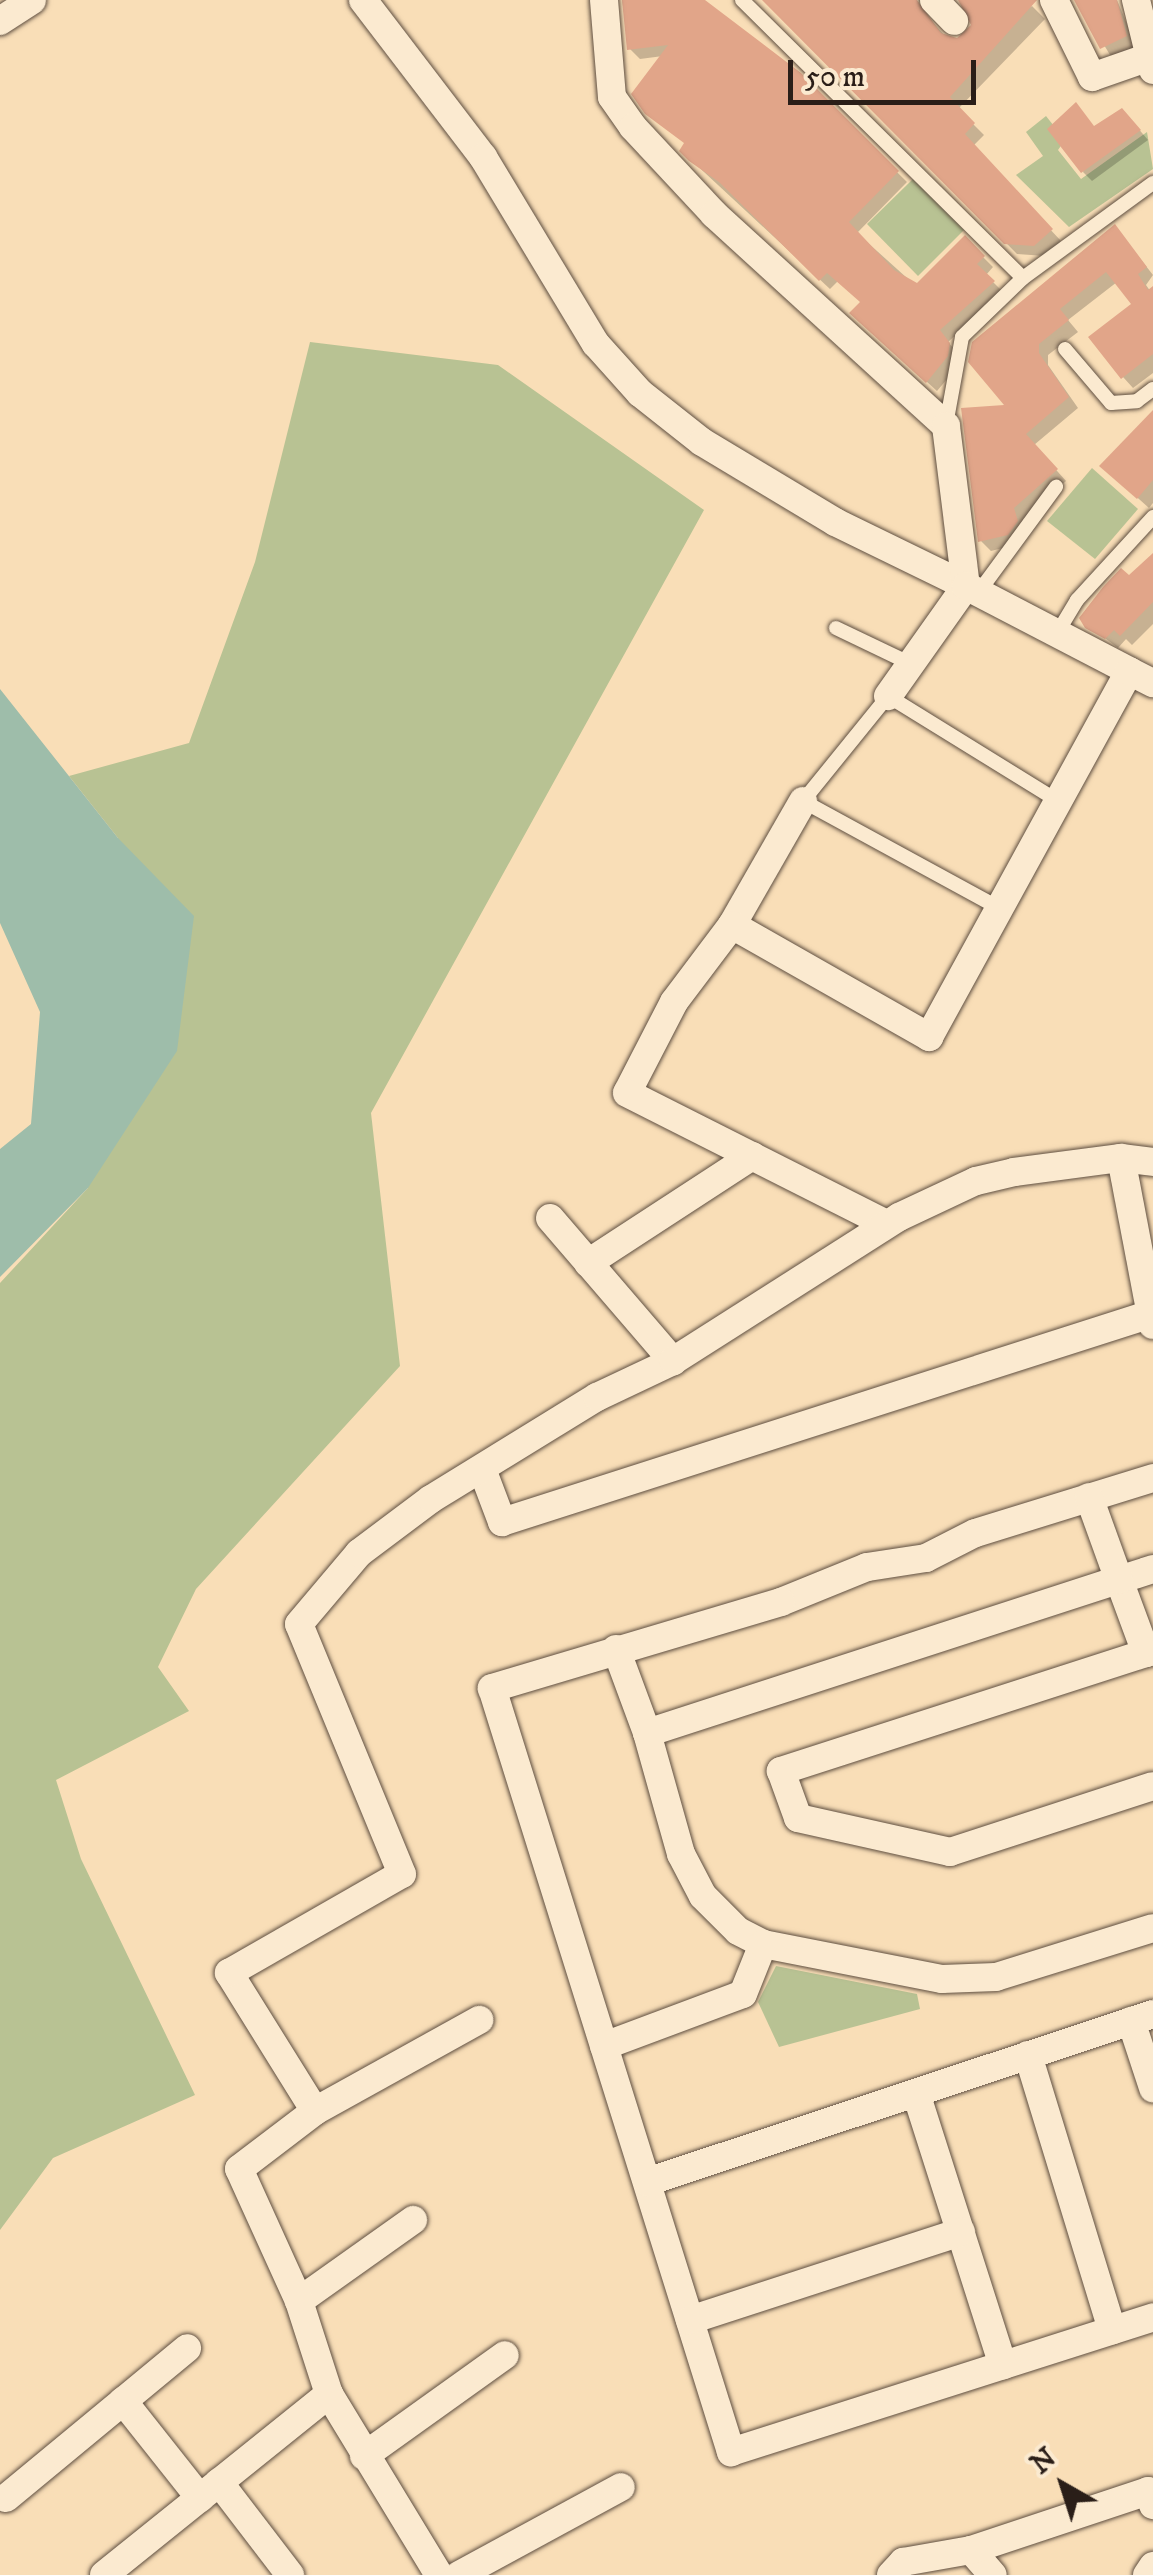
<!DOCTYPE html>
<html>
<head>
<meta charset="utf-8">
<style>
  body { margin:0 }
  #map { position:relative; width:1153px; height:2575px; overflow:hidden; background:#f9deb7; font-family:"IM FELL DW Pica",serif }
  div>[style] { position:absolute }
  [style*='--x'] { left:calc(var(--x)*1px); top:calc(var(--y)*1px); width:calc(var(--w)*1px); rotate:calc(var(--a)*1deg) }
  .green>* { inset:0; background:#b8c293 }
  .water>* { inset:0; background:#9ebdaa }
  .shadow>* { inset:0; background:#0003 }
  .building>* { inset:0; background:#e1a589 }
  .roads { filter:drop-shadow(0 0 2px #5e4e40) drop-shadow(0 0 2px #5e4e40) }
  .lane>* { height:14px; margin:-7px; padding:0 7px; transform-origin:7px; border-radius:7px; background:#fbead0 }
  .street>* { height:28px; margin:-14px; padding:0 14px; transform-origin:14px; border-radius:14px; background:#fbead0 }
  span { translate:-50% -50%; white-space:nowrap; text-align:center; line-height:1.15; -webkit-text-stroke:10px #fbead0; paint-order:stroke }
  .north { position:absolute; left:1013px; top:2435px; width:100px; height:100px; -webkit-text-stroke:8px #fbead0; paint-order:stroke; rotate:321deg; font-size:28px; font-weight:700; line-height:40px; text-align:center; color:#2a1e18 }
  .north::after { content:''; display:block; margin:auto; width:35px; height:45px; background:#2a1e18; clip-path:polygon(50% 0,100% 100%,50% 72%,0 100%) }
  .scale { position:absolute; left:788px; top:60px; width:188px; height:45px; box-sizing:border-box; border:5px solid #2a1e18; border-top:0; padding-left:12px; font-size:30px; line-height:35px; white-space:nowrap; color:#2a1e18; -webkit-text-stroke:8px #fbead0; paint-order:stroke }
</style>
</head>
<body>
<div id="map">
  <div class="green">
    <i style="clip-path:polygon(1046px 116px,1065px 140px,1058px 150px,1081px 179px,1147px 132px,1153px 169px,1069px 227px,1016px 175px,1043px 156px,1026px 132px)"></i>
    <i style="clip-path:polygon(913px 179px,964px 230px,918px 276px,867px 224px)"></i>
    <i style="clip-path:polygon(310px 342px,498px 365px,704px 510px,371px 1113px,400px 1366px,196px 1589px,158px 1667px,189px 1711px,56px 1780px,81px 1859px,195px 2095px,53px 2158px,0 2230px,0 1283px,88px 1188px,118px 838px,69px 776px,189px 743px,255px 562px)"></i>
    <i style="clip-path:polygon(1092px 468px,1138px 509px,1095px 559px,1047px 521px)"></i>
    <i style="clip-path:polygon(776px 1966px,917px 1994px,920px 2009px,779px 2047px,758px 2002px)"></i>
  </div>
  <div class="water">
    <i style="clip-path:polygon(0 689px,118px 838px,194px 916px,177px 1051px,88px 1188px,0 1277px,0 1149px,31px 1124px,40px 1012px,0 923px)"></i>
  </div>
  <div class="shadow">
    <i style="clip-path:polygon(622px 0,701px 0,799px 75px,907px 182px,857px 233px,917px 287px,965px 239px,993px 267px,986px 275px,1003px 292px,948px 342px,959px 355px,957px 367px,937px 391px,862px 323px,862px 302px,838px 281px,830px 289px,690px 159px,663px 56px,640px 59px,630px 49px)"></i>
    <i style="clip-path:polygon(766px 0,912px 0,950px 41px,969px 35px,973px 15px,960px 0,1017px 0,1017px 15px,1032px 6px,1045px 19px,958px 109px,984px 135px,973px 146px,1061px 241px,1045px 256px,1017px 254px)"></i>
    <i style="clip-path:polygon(1076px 0,1117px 0,1136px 46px,1112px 58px)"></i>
    <i style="clip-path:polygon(1131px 120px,1148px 140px,1092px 181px,1083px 172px,1095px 128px)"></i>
    <i style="clip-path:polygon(1124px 238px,1153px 275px,1146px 285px,1153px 295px,1153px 373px,1133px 388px,1123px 377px,1134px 304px,1117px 282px,1068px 320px,1078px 332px,1048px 355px,1048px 365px,1078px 408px,1034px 445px,1066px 481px,1023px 519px,1027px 532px,1018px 544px,991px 551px,981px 541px,1009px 407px,971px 361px)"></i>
    <i style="clip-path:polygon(1153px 414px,1153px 503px,1149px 508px,1102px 466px)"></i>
    <i style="clip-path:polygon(1153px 555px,1153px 624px,1132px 645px,1126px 639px,1118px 648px,1093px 629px)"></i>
  </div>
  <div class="building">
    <i style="clip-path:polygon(622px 0,705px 0,801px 73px,899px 171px,849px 222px,894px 270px,917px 283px,965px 235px,985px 256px,977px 264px,995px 281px,940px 330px,950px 343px,948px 356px,926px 383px,849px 313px,860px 302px,827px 273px,819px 281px,719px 182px,689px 161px,679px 151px,684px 143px,645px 114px,631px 94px,668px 45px,627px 50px)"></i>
    <i style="clip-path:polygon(762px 0,917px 0,941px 33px,957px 38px,971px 25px,958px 0,1037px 0,950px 97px,975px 123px,965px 134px,1053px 229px,1034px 246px,1004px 244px)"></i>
    <i style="clip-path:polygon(1074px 0,1117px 0,1127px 36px,1100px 49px)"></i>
    <i style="clip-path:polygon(1076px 102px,1094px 126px,1122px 108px,1141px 130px,1081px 173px,1047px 129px)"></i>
    <i style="clip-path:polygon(1115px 224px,1147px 267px,1138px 274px,1148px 290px,1153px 286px,1153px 354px,1121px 379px,1088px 337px,1131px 304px,1106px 272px,1060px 309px,1069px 320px,1039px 344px,1039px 353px,1069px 397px,1026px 434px,1058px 469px,1014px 508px,1018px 521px,1008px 535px,978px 542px,961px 408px,1004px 405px,968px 362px,972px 342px)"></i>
    <i style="clip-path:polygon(1153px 410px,1153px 480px,1137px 499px,1099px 466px)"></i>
    <i style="clip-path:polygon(1153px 553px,1153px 602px,1120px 636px,1114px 630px,1105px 639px,1085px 628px,1079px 618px,1103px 587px,1121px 568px,1129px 575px)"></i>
  </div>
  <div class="roads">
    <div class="lane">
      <i style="--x:742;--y:0;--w:395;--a:44.7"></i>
      <i style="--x:1023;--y:278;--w:85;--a:136"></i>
      <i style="--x:962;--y:337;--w:89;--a:100.3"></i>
      <i style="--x:1023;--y:278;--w:161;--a:-36.2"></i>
      <i style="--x:1065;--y:349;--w:71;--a:49.6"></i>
      <i style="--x:1111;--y:403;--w:26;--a:-4"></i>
      <i style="--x:1137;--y:401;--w:20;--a:-37"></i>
      <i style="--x:978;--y:593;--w:132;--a:-53.7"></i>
      <i style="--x:836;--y:628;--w:83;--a:25.6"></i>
      <i style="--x:1056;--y:635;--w:41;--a:-59"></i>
      <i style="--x:1077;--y:600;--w:113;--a:-47.5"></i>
      <i style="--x:999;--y:908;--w:223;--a:-151.4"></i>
      <i style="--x:803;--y:801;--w:135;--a:-51"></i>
      <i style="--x:888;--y:696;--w:200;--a:31.7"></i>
    </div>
    <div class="street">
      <i style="--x:363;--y:0;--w:198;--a:52.6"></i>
      <i style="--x:483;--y:157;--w:218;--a:58.9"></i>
      <i style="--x:596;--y:344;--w:66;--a:48.1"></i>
      <i style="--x:640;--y:393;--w:79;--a:38.3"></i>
      <i style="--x:702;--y:442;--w:155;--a:31"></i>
      <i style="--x:835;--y:522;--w:146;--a:26"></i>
      <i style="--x:966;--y:586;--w:135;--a:125.3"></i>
      <i style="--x:604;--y:0;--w:97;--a:85.3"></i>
      <i style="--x:612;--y:97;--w:37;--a:55"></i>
      <i style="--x:633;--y:127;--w:119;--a:47"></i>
      <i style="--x:714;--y:214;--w:314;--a:42.4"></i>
      <i style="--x:946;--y:426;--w:161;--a:82.9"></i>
      <i style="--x:966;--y:586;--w:184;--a:27.5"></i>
      <i style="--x:934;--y:0;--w:29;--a:46"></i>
      <i style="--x:1054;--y:0;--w:86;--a:63.7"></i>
      <i style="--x:1092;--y:77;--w:60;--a:-19.3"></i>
      <i style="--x:1136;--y:0;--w:72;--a:76.3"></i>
      <i style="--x:0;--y:21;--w:38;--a:-33"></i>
      <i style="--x:803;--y:801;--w:143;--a:119.8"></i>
      <i style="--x:732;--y:925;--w:96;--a:127"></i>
      <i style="--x:674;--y:1002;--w:102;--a:117.3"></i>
      <i style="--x:627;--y:1093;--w:290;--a:26.8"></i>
      <i style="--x:732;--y:925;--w:227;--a:29.6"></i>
      <i style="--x:929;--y:1037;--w:417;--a:-61.3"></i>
      <i style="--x:1129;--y:671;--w:27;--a:27"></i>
      <i style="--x:1121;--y:1158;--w:170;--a:79.2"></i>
      <i style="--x:550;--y:1218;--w:189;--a:49.3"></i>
      <i style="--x:588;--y:1263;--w:196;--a:-33.1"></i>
      <i style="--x:482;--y:1469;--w:57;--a:69.3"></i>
      <i style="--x:502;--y:1522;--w:682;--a:-17.77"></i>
      <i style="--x:1153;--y:1478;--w:186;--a:162.8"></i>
      <i style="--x:975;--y:1533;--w:55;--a:153"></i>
      <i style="--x:926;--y:1558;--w:60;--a:171.3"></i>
      <i style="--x:867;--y:1567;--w:93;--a:157.9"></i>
      <i style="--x:781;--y:1602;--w:302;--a:163.4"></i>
      <i style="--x:492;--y:1688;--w:801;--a:72.63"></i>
      <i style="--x:731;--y:2452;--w:443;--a:-17.7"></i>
      <i style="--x:1153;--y:1569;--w:36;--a:162"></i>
      <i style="--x:1119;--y:1580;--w:78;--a:69.7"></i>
      <i style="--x:1146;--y:1653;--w:7;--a:-16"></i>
      <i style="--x:616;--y:1649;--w:90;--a:69.7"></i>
      <i style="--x:647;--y:1733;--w:496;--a:-18"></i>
      <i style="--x:1119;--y:1580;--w:88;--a:-109.9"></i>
      <i style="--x:1146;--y:1653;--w:384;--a:162.1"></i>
      <i style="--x:781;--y:1771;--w:50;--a:70.1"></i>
      <i style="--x:798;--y:1818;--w:156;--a:12.6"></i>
      <i style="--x:950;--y:1852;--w:213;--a:-18"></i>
      <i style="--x:647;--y:1733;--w:126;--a:74.3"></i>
      <i style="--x:681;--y:1854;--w:47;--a:62.4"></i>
      <i style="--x:703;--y:1896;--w:49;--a:45"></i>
      <i style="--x:738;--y:1931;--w:28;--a:27"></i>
      <i style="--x:1131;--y:2021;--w:71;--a:71.8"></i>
      <i style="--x:604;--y:2046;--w:148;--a:-20.5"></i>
      <i style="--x:743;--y:1994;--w:54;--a:-68.2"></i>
      <i style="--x:763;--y:1944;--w:182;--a:11.1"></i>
      <i style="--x:942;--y:1979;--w:54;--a:-2.1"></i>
      <i style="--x:996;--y:1977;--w:164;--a:-17.3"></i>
      <i style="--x:1028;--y:2055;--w:288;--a:73"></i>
      <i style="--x:916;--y:2093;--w:286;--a:72.3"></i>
      <i style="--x:315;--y:2111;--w:188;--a:-29"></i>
      <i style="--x:647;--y:2182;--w:533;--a:-18.37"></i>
      <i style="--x:299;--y:2301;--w:140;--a:-35.4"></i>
      <i style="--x:690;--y:2320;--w:285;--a:-18"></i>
      <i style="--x:123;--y:2401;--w:124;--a:51.6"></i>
      <i style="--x:364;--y:2456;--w:173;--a:-35.6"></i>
      <i style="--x:219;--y:2482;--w:117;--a:52.6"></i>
      <i style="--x:6;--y:2498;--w:235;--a:-39.6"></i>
      <i style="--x:971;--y:2550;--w:33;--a:49"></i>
      <i style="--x:104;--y:2575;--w:289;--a:-38.8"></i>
      <i style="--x:439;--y:2575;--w:212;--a:-121.3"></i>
      <i style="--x:329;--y:2394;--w:98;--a:-107.9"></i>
      <i style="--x:299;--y:2301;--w:145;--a:-114.4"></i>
      <i style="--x:239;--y:2169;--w:96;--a:-37.3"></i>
      <i style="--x:315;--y:2111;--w:163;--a:-121.9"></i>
      <i style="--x:229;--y:1973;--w:199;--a:-29.8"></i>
      <i style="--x:402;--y:1874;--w:270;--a:-112.4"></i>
      <i style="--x:299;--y:1624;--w:93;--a:-49.8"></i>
      <i style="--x:359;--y:1553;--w:90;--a:-36.9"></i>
      <i style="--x:431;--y:1499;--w:195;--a:-31.6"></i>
      <i style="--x:597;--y:1397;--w:84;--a:-25.3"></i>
      <i style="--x:673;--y:1361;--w:268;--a:-32.5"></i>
      <i style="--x:899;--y:1217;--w:85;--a:-25.1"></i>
      <i style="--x:976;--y:1181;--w:39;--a:-13"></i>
      <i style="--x:1014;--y:1172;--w:108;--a:-7.5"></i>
      <i style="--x:1121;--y:1158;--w:32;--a:7"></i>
      <i style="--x:459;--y:2575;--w:184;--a:-28.5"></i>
      <i style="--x:891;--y:2575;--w:18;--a:-47"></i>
      <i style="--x:903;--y:2562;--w:69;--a:-10"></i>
      <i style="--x:971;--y:2550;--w:187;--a:-18.4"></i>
      <i style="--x:1148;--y:2491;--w:15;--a:70"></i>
      <i style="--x:1147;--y:2575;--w:11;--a:-56"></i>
    </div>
  </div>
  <div class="north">N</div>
  <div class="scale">50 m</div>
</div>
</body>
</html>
